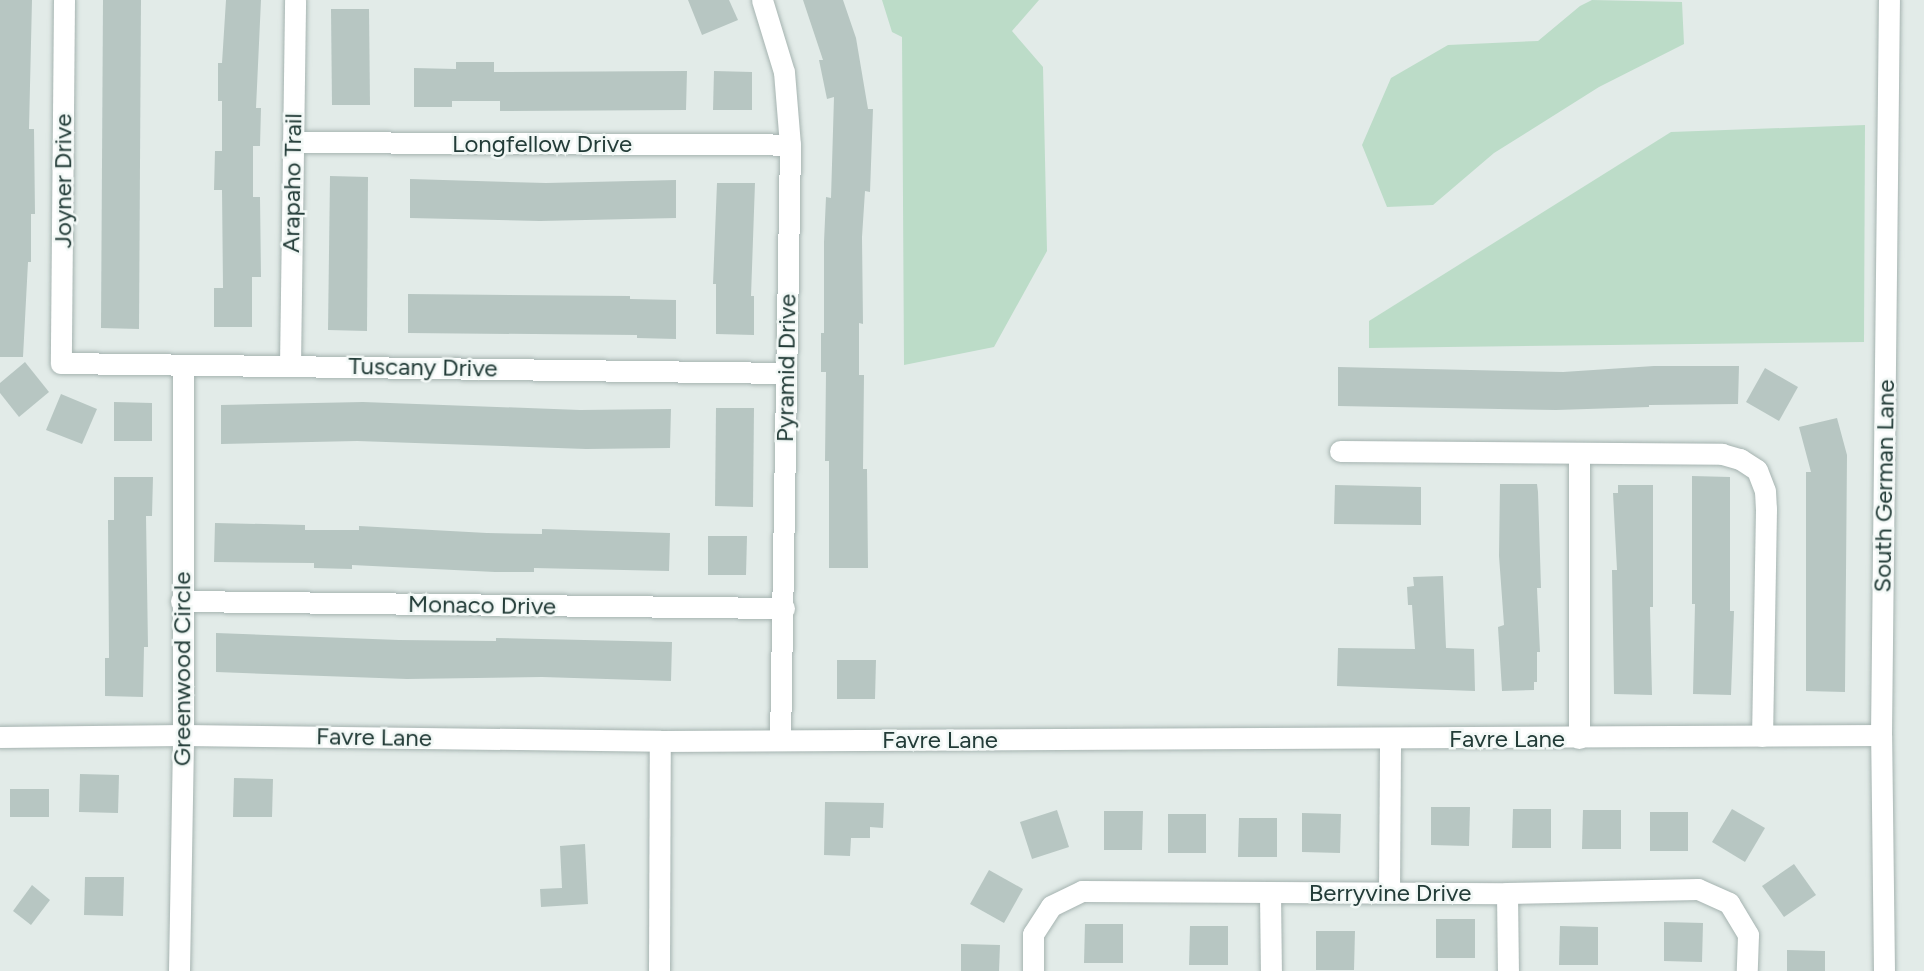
<!DOCTYPE html>
<html>
<head>
<meta charset="utf-8">
<style>
  body { margin:0 }
  #map { position:relative; width:1924px; height:971px; overflow:hidden; background:#e2ebe8; font-family:Figtree,sans-serif }
  div>[style] { position:absolute }
  [style*='--x'] { left:calc(var(--x)*1px); top:calc(var(--y)*1px); width:calc(var(--w)*1px); rotate:calc(var(--a)*1deg) }
  .green>* { inset:0; background:#bcdcc8 }
  .building>* { inset:0; background:#b7c6c2 }
  .roads { filter:drop-shadow(0 0 2px #a5b3b0) drop-shadow(0 0 2px #a5b3b0) }
  .minor>* { height:21px; margin:-10.5px; padding:0 10.5px; transform-origin:10.5px; border-radius:10.5px; background:#fff }
  span { translate:-50% -50%; white-space:nowrap; text-align:center; line-height:1.15; -webkit-text-stroke:5px #f2f8f6; paint-order:stroke }
  .street-label { font-size:24px; color:#233c38 }
</style>
</head>
<body>
<div id="map">
  <div class="green">
    <i style="clip-path:polygon(882px 0,1039px 0,1012px 31px,1043px 67px,1047px 251px,994px 347px,904px 365px,902px 37px,892px 32px)"></i>
    <i style="clip-path:polygon(1592px 0,1682px 2px,1684px 44px,1599px 87px,1494px 153px,1433px 205px,1387px 207px,1362px 145px,1391px 78px,1448px 45px,1538px 41px,1580px 6px)"></i>
    <i style="clip-path:polygon(1865px 125px,1864px 342px,1369px 348px,1369px 321px,1671px 132px)"></i>
  </div>
  <div class="building">
    <i style="clip-path:polygon(0 0,32px 0,29px 129px,34px 129px,35px 214px,31px 214px,31px 262px,28px 262px,23px 357px,0 357px)"></i>
    <i style="clip-path:polygon(103px 0,141px 0,139px 329px,101px 328px)"></i>
    <i style="clip-path:polygon(226px 0,261px 0,256px 108px,261px 108px,260px 146px,253px 146px,253px 197px,260px 197px,261px 277px,252px 277px,252px 327px,214px 327px,214px 288px,223px 288px,222px 190px,214px 190px,215px 151px,222px 151px,222px 101px,218px 101px,218px 63px,222px 63px)"></i>
    <i style="clip-path:polygon(688px 0,729px 0,738px 20px,702px 35px)"></i>
    <i style="clip-path:polygon(803px 0,843px 0,856px 38px,868px 109px,873px 109px,870px 192px,865px 191px,862px 237px,863px 324px,859px 323px,859px 375px,864px 375px,863px 469px,867px 469px,868px 568px,829px 568px,829px 461px,825px 461px,826px 372px,821px 372px,821px 333px,824px 333px,824px 242px,826px 197px,831px 198px,834px 97px,827px 99px,819px 60px,823px 60px)"></i>
    <i style="clip-path:polygon(331px 9px,369px 9px,370px 105px,332px 105px)"></i>
    <i style="clip-path:polygon(456px 62px,494px 62px,494px 72px,687px 71px,686px 110px,500px 111px,500px 101px,452px 101px,452px 107px,414px 107px,414px 68px,456px 69px)"></i>
    <i style="clip-path:polygon(714px 71px,752px 72px,752px 110px,713px 110px)"></i>
    <i style="clip-path:polygon(330px 176px,368px 177px,367px 331px,328px 330px)"></i>
    <i style="clip-path:polygon(410px 179px,546px 183px,676px 180px,676px 218px,540px 221px,410px 218px)"></i>
    <i style="clip-path:polygon(717px 183px,755px 183px,751px 296px,754px 296px,754px 335px,716px 334px,716px 284px,713px 284px)"></i>
    <i style="clip-path:polygon(408px 294px,630px 296px,630px 299px,676px 300px,676px 339px,637px 338px,637px 335px,408px 333px)"></i>
    <i style="clip-path:polygon(25px 362px,49px 392px,19px 417px,0 393px,0 383px)"></i>
    <i style="clip-path:polygon(1654px 366px,1739px 366px,1738px 404px,1649px 405px,1649px 407px,1556px 410px,1338px 406px,1338px 367px,1563px 372px)"></i>
    <i style="clip-path:polygon(1765px 368px,1798px 387px,1779px 421px,1746px 402px)"></i>
    <i style="clip-path:polygon(61px 394px,97px 409px,82px 444px,46px 430px)"></i>
    <i style="clip-path:polygon(114px 402px,152px 403px,152px 441px,114px 441px)"></i>
    <i style="clip-path:polygon(363px 402px,580px 410px,671px 409px,670px 448px,586px 449px,357px 441px,221px 444px,221px 405px)"></i>
    <i style="clip-path:polygon(716px 408px,754px 408px,753px 507px,715px 506px)"></i>
    <i style="clip-path:polygon(1837px 418px,1847px 455px,1845px 692px,1806px 691px,1806px 472px,1811px 472px,1799px 427px)"></i>
    <i style="clip-path:polygon(1692px 476px,1730px 477px,1730px 611px,1734px 611px,1731px 695px,1693px 694px,1695px 604px,1692px 604px)"></i>
    <i style="clip-path:polygon(114px 477px,153px 477px,152px 516px,146px 516px,148px 647px,144px 647px,143px 697px,105px 696px,105px 658px,109px 658px,108px 520px,114px 520px)"></i>
    <i style="clip-path:polygon(1500px 484px,1537px 484px,1538px 492px,1541px 588px,1537px 588px,1540px 652px,1537px 652px,1537px 682px,1534px 682px,1534px 690px,1502px 691px,1498px 627px,1504px 625px,1499px 556px)"></i>
    <i style="clip-path:polygon(1335px 485px,1421px 487px,1421px 525px,1334px 524px)"></i>
    <i style="clip-path:polygon(1618px 485px,1653px 485px,1653px 607px,1650px 607px,1652px 695px,1614px 694px,1612px 570px,1617px 570px,1613px 493px,1618px 493px)"></i>
    <i style="clip-path:polygon(215px 523px,305px 525px,305px 530px,359px 530px,359px 526px,487px 533px,542px 534px,542px 529px,670px 533px,669px 571px,534px 568px,534px 572px,495px 572px,352px 565px,352px 569px,314px 568px,314px 563px,214px 562px)"></i>
    <i style="clip-path:polygon(708px 536px,747px 536px,746px 575px,708px 575px)"></i>
    <i style="clip-path:polygon(1443px 576px,1446px 648px,1474px 649px,1475px 691px,1337px 686px,1338px 648px,1415px 649px,1412px 605px,1408px 605px,1407px 587px,1414px 586px,1413px 577px)"></i>
    <i style="clip-path:polygon(216px 633px,399px 640px,496px 641px,496px 638px,672px 642px,671px 681px,542px 677px,407px 679px,216px 672px)"></i>
    <i style="clip-path:polygon(837px 660px,876px 660px,875px 699px,837px 699px)"></i>
    <i style="clip-path:polygon(80px 774px,119px 775px,118px 813px,79px 812px)"></i>
    <i style="clip-path:polygon(234px 778px,273px 779px,272px 817px,233px 817px)"></i>
    <i style="clip-path:polygon(10px 789px,49px 789px,49px 817px,10px 817px)"></i>
    <i style="clip-path:polygon(825px 802px,884px 803px,883px 828px,870px 827px,870px 838px,851px 838px,850px 856px,824px 855px)"></i>
    <i style="clip-path:polygon(1431px 807px,1470px 807px,1469px 846px,1431px 845px)"></i>
    <i style="clip-path:polygon(1513px 809px,1551px 809px,1551px 848px,1512px 848px)"></i>
    <i style="clip-path:polygon(1732px 809px,1765px 828px,1745px 862px,1712px 842px)"></i>
    <i style="clip-path:polygon(1057px 810px,1069px 847px,1032px 859px,1020px 822px)"></i>
    <i style="clip-path:polygon(1583px 810px,1621px 810px,1621px 849px,1582px 849px)"></i>
    <i style="clip-path:polygon(1104px 811px,1143px 811px,1142px 850px,1104px 850px)"></i>
    <i style="clip-path:polygon(1650px 812px,1688px 812px,1688px 851px,1650px 851px)"></i>
    <i style="clip-path:polygon(1302px 813px,1341px 814px,1340px 853px,1302px 852px)"></i>
    <i style="clip-path:polygon(1168px 814px,1206px 814px,1206px 853px,1168px 853px)"></i>
    <i style="clip-path:polygon(1239px 818px,1277px 818px,1277px 857px,1238px 857px)"></i>
    <i style="clip-path:polygon(585px 844px,588px 904px,541px 907px,540px 889px,562px 888px,560px 846px)"></i>
    <i style="clip-path:polygon(1794px 864px,1816px 895px,1784px 917px,1762px 886px)"></i>
    <i style="clip-path:polygon(989px 870px,1023px 889px,1004px 923px,970px 904px)"></i>
    <i style="clip-path:polygon(85px 877px,124px 877px,123px 916px,84px 915px)"></i>
    <i style="clip-path:polygon(32px 885px,50px 900px,31px 925px,13px 911px)"></i>
    <i style="clip-path:polygon(1436px 919px,1475px 919px,1475px 958px,1436px 958px)"></i>
    <i style="clip-path:polygon(1664px 922px,1703px 923px,1702px 962px,1664px 961px)"></i>
    <i style="clip-path:polygon(1085px 924px,1123px 924px,1123px 963px,1084px 963px)"></i>
    <i style="clip-path:polygon(1190px 926px,1228px 926px,1228px 965px,1189px 965px)"></i>
    <i style="clip-path:polygon(1560px 926px,1598px 927px,1598px 965px,1559px 965px)"></i>
    <i style="clip-path:polygon(1316px 931px,1355px 931px,1354px 970px,1316px 970px)"></i>
    <i style="clip-path:polygon(961px 944px,1000px 945px,999px 971px,961px 971px)"></i>
    <i style="clip-path:polygon(1787px 950px,1825px 951px,1825px 971px,1787px 971px)"></i>
  </div>
  <div class="roads">
    <div class="minor">
      <i style="--x:64;--y:0;--w:363;--a:90.5"></i>
      <i style="--x:61;--y:363;--w:724;--a:0.79"></i>
      <i style="--x:762;--y:0;--w:75;--a:73"></i>
      <i style="--x:784;--y:72;--w:73;--a:85.3"></i>
      <i style="--x:790;--y:145;--w:595;--a:90.96"></i>
      <i style="--x:293;--y:142;--w:497;--a:0.3"></i>
      <i style="--x:290;--y:365;--w:365;--a:-89.2"></i>
      <i style="--x:1340;--y:451;--w:382;--a:0.4"></i>
      <i style="--x:1722;--y:454;--w:19;--a:16"></i>
      <i style="--x:1740;--y:459;--w:20;--a:33"></i>
      <i style="--x:1757;--y:470;--w:22;--a:69"></i>
      <i style="--x:1765;--y:491;--w:18;--a:87"></i>
      <i style="--x:1766;--y:509;--w:227;--a:91"></i>
      <i style="--x:1579;--y:453;--w:285;--a:90"></i>
      <i style="--x:181;--y:601;--w:603;--a:0.67"></i>
      <i style="--x:0;--y:737;--w:183;--a:-0.6"></i>
      <i style="--x:183;--y:735;--w:477;--a:0.7"></i>
      <i style="--x:660;--y:741;--w:1221;--a:-0.28"></i>
      <i style="--x:1389;--y:891;--w:151;--a:-89.6"></i>
      <i style="--x:1507;--y:893;--w:78;--a:89.3"></i>
      <i style="--x:1270;--y:894;--w:77;--a:89.3"></i>
      <i style="--x:179;--y:971;--w:236;--a:-89"></i>
      <i style="--x:183;--y:735;--w:368;--a:-90"></i>
      <i style="--x:659;--y:971;--w:230;--a:-89.8"></i>
      <i style="--x:1033;--y:971;--w:37;--a:-90"></i>
      <i style="--x:1033;--y:934;--w:33;--a:-57"></i>
      <i style="--x:1051;--y:906;--w:34;--a:-26"></i>
      <i style="--x:1082;--y:891;--w:425;--a:0.3"></i>
      <i style="--x:1507;--y:893;--w:191;--a:-1.2"></i>
      <i style="--x:1698;--y:889;--w:34;--a:24"></i>
      <i style="--x:1729;--y:903;--w:37;--a:59"></i>
      <i style="--x:1748;--y:935;--w:36;--a:92"></i>
      <i style="--x:1884;--y:971;--w:236;--a:-90.7"></i>
      <i style="--x:1881;--y:735;--w:735;--a:-89.38"></i>
    </div>
  </div>
  <div class="street-label">
    <span style="left:542px;top:144px">Longfellow Drive</span>
    <span style="left:63px;top:181px;rotate:-90deg">Joyner Drive</span>
    <span style="left:292px;top:183px;rotate:-89deg">Arapaho Trail</span>
    <span style="left:423px;top:367px;rotate:1deg">Tuscany Drive</span>
    <span style="left:786px;top:368px;rotate:-89deg">Pyramid Drive</span>
    <span style="left:1884px;top:486px;rotate:-89deg">South German Lane</span>
    <span style="left:482px;top:605px;rotate:1deg">Monaco Drive</span>
    <span style="left:182px;top:669px;rotate:-90deg">Greenwood Circle</span>
    <span style="left:374px;top:737px;rotate:1deg">Favre Lane</span>
    <span style="left:1507px;top:739px">Favre Lane</span>
    <span style="left:940px;top:740px">Favre Lane</span>
    <span style="left:1390px;top:893px">Berryvine Drive</span>
  </div>
</div>
</body>
</html>
